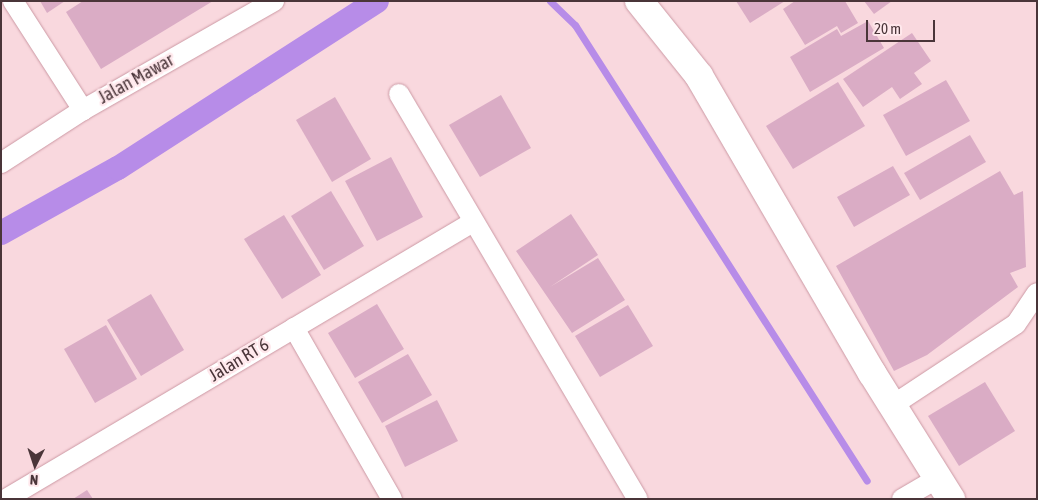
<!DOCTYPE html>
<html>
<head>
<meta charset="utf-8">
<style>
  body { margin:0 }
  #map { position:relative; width:1038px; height:500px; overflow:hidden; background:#f9d8de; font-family:"Asap Condensed",sans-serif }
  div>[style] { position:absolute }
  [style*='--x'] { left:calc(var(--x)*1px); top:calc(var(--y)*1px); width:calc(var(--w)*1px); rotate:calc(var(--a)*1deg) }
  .stream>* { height:7px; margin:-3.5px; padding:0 3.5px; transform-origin:3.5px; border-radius:3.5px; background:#b78ce8 }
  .canal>* { height:24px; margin:-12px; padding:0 12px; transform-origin:12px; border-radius:12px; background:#b78ce8 }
  .building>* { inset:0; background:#daacc5 }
  .roads { filter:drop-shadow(0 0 1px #cc99a4) drop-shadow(0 0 1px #cc99a4) }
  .street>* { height:20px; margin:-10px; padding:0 10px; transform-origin:10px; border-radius:10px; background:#fff }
  .secondary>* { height:28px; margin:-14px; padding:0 14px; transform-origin:14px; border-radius:14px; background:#fff }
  span { translate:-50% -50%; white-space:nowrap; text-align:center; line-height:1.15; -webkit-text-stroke:5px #ffe8ec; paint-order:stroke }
  .street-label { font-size:18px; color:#4a3539 }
  .frame { position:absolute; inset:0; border:2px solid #4a3539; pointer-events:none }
  .north { position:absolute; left:10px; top:440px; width:50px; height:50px; -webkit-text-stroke:4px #ffe8ec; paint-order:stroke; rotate:184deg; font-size:14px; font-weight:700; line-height:20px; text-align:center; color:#4a3539 }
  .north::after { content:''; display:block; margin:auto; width:18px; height:22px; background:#4a3539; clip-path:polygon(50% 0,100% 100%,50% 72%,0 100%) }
  .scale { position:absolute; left:866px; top:20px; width:69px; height:22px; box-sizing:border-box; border:2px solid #4a3539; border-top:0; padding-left:6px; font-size:15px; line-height:18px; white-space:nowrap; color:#4a3539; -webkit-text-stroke:4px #ffe8ec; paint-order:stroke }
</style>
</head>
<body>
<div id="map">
  <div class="stream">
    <i style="--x:550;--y:1;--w:35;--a:44"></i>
    <i style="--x:575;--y:25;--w:541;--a:57.37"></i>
  </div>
  <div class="canal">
    <i style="--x:1;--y:233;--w:134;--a:-29.1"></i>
    <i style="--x:118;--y:168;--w:308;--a:-32.8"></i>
  </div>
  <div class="building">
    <i style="clip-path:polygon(40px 1px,65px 1px,47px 13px)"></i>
    <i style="clip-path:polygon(83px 1px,213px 1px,101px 69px,66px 12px)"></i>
    <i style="clip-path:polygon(736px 1px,785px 1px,750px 23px)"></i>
    <i style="clip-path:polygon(795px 1px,845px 1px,858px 23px,841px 33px,837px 26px,805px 45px,783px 9px)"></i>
    <i style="clip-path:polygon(864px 1px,892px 1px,874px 14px)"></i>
    <i style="clip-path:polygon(868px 21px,884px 48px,810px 92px,790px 57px,837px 29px,841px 36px)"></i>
    <i style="clip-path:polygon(912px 33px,931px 61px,914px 73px,922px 84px,900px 99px,892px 87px,863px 107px,843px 79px)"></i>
    <i style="clip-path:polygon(946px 80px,970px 121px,906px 156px,883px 115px)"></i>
    <i style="clip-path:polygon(838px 82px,865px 126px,793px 169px,766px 126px)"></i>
    <i style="clip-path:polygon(501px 95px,531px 148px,480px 177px,449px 125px)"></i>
    <i style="clip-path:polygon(335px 97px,371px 159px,332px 182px,296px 120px)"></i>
    <i style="clip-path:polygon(970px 135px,986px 162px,920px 200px,904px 173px)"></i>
    <i style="clip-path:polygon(391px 157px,423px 217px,377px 241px,345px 181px)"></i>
    <i style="clip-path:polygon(893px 166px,910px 195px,854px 227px,837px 197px)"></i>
    <i style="clip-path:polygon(1000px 171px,1014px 195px,1023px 191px,1026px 267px,1010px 273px,1018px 287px,927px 355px,894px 371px,836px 266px)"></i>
    <i style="clip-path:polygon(331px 191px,364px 246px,324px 270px,291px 216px)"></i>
    <i style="clip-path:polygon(571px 214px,598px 255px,550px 287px,598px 258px,625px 300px,572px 333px,516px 251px)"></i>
    <i style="clip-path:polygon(284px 215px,321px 275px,282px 299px,244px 239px)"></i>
    <i style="clip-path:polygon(151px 294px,184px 350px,141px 376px,107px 320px)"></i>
    <i style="clip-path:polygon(377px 304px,404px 349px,355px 378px,328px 333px)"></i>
    <i style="clip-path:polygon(628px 305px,653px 346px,600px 377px,575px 336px)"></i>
    <i style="clip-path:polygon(106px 325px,137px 379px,95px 403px,64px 349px)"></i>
    <i style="clip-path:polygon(408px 354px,432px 395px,382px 423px,358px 382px)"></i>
    <i style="clip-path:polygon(985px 382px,1015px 431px,959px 466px,928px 416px)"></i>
    <i style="clip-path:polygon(437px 400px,458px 441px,405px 467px,385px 426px)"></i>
    <i style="clip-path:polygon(87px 490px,93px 499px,73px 499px)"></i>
  </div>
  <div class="roads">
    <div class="street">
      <i style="--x:13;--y:1;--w:130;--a:57.3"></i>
      <i style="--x:399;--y:94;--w:470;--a:59.5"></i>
      <i style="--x:1;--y:163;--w:98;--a:-32.9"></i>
      <i style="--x:83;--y:110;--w:220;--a:-29.7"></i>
      <i style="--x:294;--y:328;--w:197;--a:60.2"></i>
      <i style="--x:893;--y:405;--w:147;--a:-33.4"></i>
      <i style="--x:1016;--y:324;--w:37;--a:-56"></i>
      <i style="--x:6;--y:499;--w:543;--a:-30.67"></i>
      <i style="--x:902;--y:499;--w:42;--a:-30.3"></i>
    </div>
    <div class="secondary">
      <i style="--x:639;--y:1;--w:96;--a:51.3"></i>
      <i style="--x:699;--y:76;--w:344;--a:59.8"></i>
      <i style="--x:872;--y:373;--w:149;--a:57.9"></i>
    </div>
  </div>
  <div class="street-label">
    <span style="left:136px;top:79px;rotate:-29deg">Jalan Mawar</span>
    <span style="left:239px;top:360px;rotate:-31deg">Jalan RT 6</span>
  </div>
  <div class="frame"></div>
  <div class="north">N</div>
  <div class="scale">20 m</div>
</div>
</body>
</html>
